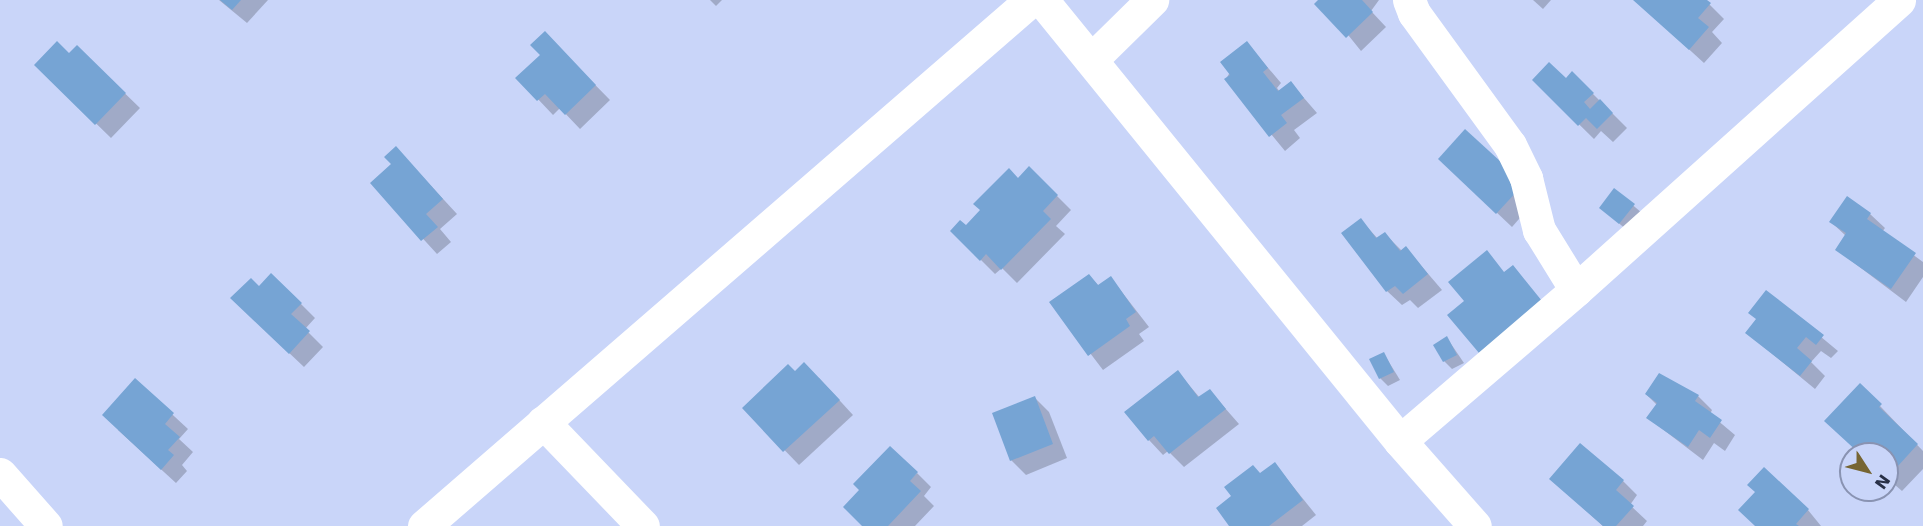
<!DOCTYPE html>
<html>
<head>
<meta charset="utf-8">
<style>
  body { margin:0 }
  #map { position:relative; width:1923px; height:526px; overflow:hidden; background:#c9d5f9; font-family:"DejaVu Sans",sans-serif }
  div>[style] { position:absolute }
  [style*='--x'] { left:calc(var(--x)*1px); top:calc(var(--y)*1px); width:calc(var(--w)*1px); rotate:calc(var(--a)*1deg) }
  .shadow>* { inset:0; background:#0003 }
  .building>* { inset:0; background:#76a4d4 }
  .street>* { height:33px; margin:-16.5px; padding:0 16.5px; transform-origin:16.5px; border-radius:16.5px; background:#fff }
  span { translate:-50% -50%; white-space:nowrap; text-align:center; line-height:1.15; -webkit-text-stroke:4.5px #c9d5f9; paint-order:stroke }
  .north { position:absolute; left:1839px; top:442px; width:60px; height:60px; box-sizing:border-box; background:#c9d5f9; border:2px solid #8993b2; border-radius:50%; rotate:126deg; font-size:16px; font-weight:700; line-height:24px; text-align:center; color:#283047 }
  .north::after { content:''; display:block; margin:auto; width:21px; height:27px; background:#766533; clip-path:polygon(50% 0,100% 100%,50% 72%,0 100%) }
</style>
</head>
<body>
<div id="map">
  <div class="shadow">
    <i style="clip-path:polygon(219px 0,268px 0,247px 23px)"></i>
    <i style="clip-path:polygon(710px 0,722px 0,716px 6px)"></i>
    <i style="clip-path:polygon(1320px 0,1379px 0,1371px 11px,1386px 27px,1361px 51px)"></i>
    <i style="clip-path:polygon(1533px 0,1551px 0,1543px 9px)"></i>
    <i style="clip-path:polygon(1635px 0,1705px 0,1724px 19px,1712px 32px,1722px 43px,1704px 63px)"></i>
    <i style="clip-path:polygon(1247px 43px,1281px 83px,1277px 88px,1280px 92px,1291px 83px,1317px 113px,1294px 130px,1300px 138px,1285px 151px,1226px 79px)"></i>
    <i style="clip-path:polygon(77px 47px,140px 108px,111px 138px,36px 65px,69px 55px)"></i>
    <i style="clip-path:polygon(559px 48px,610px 100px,580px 129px,560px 108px,553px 115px,518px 78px)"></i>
    <i style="clip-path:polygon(1572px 73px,1627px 128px,1613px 142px,1601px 131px,1594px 139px,1534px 80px,1566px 80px)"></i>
    <i style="clip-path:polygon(396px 148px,457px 214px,440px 229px,451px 242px,437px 254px,372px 183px,393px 165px)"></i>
    <i style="clip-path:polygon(1440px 159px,1533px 203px,1512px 227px)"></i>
    <i style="clip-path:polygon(1029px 168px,1071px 210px,1056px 226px,1065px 234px,1017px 283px,1002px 268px,995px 274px,952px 231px,966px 227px)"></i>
    <i style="clip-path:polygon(1615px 190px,1642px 213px,1628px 231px,1601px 208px)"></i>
    <i style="clip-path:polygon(1870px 214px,1885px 228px,1882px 232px,1923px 262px,1923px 277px,1906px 302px,1837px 250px,1846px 236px,1831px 222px)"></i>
    <i style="clip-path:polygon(1361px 220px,1378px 239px,1385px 234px,1402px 251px,1406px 248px,1442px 290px,1418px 308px,1410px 300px,1402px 305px,1387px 291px)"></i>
    <i style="clip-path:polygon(1089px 276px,1099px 286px,1111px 278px,1149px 327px,1139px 334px,1144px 341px,1103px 370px,1051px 302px)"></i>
    <i style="clip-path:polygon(259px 288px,301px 304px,315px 318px,305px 329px,323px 347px,304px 367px,247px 313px)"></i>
    <i style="clip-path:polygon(1767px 292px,1838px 351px,1831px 358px,1821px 351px,1811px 362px,1825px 376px,1815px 389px,1747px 333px,1758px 320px)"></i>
    <i style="clip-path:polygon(1447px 338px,1464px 363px,1452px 369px,1444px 361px)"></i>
    <i style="clip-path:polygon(1384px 354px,1400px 380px,1388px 386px,1380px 378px)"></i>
    <i style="clip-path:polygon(1178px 372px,1200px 398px,1210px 391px,1239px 424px,1184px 467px,1168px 451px,1163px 455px,1149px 440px)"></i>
    <i style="clip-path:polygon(795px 373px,819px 378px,853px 415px,799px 465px,744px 408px)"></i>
    <i style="clip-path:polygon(135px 380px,188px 429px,179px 439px,193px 452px,182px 465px,187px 471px,176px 483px,118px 430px)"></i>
    <i style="clip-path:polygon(1860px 385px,1923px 451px,1923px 469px,1902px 491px,1887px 478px,1887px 454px,1861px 454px)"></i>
    <i style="clip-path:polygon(1646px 394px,1698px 396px,1712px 410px,1710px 414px,1735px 435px,1725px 451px,1714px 443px,1703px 460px,1648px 418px,1657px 405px)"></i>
    <i style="clip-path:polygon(1035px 398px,1049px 412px,1067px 458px,1026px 475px,1011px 460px)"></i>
    <i style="clip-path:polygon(1275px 464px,1316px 515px,1302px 526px,1231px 526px,1261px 474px)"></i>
    <i style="clip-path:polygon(1764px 469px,1808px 510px,1821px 526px,1757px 526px,1757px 493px)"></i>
    <i style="clip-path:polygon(917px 473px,931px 487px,924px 496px,934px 506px,915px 526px,864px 526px)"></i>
    <i style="clip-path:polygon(1551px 479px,1623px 481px,1637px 495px,1630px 505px,1647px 521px,1643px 526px,1603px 526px)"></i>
  </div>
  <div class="building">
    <i style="clip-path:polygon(220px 0,241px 0,232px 10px)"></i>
    <i style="clip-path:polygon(1318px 0,1362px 0,1373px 12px,1346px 38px,1314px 4px)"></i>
    <i style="clip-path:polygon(1633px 0,1707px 0,1711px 3px,1698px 18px,1709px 27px,1689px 50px)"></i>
    <i style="clip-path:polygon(545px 31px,596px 85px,565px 115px,545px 94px,537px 101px,515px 78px,540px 55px,530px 45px)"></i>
    <i style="clip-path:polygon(57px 41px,69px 53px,77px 45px,126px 93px,95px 125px,34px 65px)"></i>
    <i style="clip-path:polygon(1247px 41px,1268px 68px,1263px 72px,1278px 91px,1291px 81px,1304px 98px,1281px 115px,1287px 123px,1269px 137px,1224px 79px,1230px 75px,1220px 62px)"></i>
    <i style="clip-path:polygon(1549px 62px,1566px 78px,1572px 71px,1594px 93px,1584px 102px,1590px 109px,1600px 99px,1613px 113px,1597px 129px,1586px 118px,1578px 126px,1532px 80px)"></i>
    <i style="clip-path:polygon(1465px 129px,1512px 172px,1520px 188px,1496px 214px,1438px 159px)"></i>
    <i style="clip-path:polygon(396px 146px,443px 199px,426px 214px,438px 227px,421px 241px,370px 183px,391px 164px,384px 157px)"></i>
    <i style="clip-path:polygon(1029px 166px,1058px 195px,1043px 211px,1051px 219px,1001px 270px,986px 254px,980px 261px,950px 231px,960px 220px,966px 225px,980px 210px,973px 204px,1009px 168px,1018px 178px)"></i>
    <i style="clip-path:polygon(1614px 188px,1635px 204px,1619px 224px,1599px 208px)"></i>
    <i style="clip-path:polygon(1847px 196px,1871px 213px,1867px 219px,1916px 253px,1891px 289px,1835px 250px,1846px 233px,1829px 222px)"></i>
    <i style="clip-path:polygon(1361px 218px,1376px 238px,1385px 232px,1400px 251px,1406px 246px,1428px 274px,1403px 294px,1395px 286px,1386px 292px,1341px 233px)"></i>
    <i style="clip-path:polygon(1487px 250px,1504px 272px,1513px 265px,1542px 301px,1479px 353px,1447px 315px,1464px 301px,1448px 282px)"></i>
    <i style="clip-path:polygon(271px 273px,302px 303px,291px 314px,310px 331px,289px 354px,230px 298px,251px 278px,259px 286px)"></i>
    <i style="clip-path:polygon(1089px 274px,1098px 285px,1111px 276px,1136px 312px,1126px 319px,1130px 326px,1088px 356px,1049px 302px)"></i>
    <i style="clip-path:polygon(1766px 290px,1824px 335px,1816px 345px,1806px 337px,1797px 348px,1812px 361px,1800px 376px,1745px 333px,1756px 319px,1748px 313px)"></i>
    <i style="clip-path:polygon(1447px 336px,1457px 355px,1443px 362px,1433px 345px)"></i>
    <i style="clip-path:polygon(1384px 352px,1394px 372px,1379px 379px,1369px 359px)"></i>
    <i style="clip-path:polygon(804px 362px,840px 400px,783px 452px,742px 408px,788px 364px,795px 371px)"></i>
    <i style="clip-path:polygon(1178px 370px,1198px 397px,1210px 389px,1226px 409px,1169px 454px,1154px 436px,1148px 441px,1124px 412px)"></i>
    <i style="clip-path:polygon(1659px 373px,1699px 395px,1695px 401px,1722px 420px,1710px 438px,1699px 430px,1688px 447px,1646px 418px,1657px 403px,1645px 394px)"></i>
    <i style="clip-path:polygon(135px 378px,174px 413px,165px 424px,180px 437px,168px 450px,174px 455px,161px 470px,102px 415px)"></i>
    <i style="clip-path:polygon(1860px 383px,1882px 404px,1879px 407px,1918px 444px,1887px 478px,1887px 454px,1860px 454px,1824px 421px)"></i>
    <i style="clip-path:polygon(1035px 396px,1053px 444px,1010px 461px,992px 413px)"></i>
    <i style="clip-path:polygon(1580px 443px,1624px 480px,1616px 490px,1634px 506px,1616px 526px,1603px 526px,1549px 479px)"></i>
    <i style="clip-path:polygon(890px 446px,918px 472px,910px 481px,921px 491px,888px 526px,862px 526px,843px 507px,859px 490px,853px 484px)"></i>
    <i style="clip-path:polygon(1275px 462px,1303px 500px,1269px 526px,1229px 526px,1216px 508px,1231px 496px,1224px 487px,1253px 465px,1260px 473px)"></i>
    <i style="clip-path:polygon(1764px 467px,1809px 509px,1796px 524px,1799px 526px,1755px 526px,1738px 510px,1755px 492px,1747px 485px)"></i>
  </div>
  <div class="street">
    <i style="--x:1042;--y:0;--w:568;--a:50.93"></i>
    <i style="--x:1400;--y:441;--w:113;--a:48.6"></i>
    <i style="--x:1409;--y:0;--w:14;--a:69"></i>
    <i style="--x:1414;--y:13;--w:163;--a:54"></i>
    <i style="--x:1510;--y:145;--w:37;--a:64"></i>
    <i style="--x:1526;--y:178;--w:54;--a:76"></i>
    <i style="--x:1539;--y:230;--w:70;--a:58.3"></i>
    <i style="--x:1091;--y:60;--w:86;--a:-44.5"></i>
    <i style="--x:543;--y:422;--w:144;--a:46.1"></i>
    <i style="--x:1400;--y:441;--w:232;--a:-40.6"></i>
    <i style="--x:1576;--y:290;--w:434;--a:-41.9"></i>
    <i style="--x:0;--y:474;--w:69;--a:48.5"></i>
    <i style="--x:424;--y:526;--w:803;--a:-40.91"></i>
  </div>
  <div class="north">N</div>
</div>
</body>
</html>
